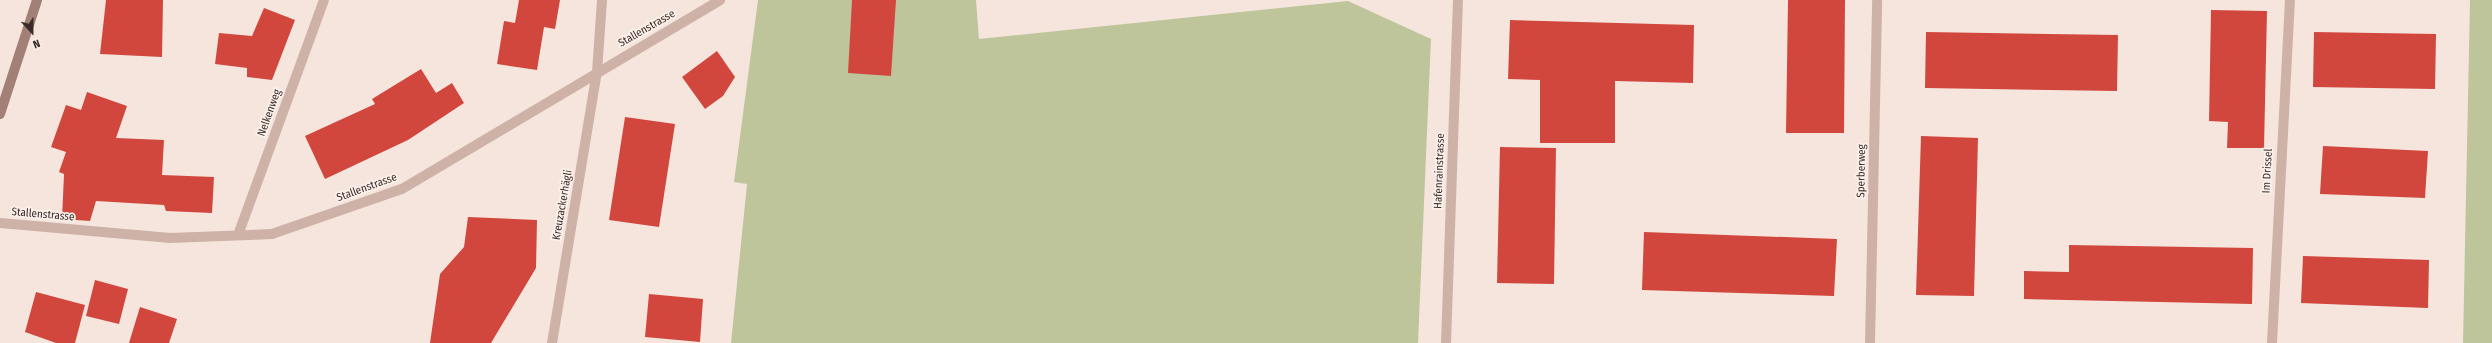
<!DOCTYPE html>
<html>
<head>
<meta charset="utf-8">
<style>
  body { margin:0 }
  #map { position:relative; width:2492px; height:343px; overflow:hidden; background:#f5e5dd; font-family:"Fira Sans Condensed",sans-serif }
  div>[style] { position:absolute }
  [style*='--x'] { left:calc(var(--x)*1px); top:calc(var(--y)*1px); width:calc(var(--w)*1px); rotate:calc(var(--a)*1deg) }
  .green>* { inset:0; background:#bfc59b }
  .building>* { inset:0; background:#d1473e }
  .street>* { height:10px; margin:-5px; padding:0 5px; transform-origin:5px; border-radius:5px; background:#ceb2a7 }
  .secondary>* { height:10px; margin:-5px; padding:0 5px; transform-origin:5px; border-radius:5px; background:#a28078 }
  span { translate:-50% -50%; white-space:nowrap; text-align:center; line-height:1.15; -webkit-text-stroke:3.5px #fbf0ea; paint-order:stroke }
  .street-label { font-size:11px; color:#3a2b28 }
  .north { position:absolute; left:12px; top:12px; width:40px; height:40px; -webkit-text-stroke:3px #fbf0ea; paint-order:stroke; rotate:159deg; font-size:11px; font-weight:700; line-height:16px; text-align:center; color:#3a2b28 }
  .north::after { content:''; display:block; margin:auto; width:14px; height:18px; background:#3a2b28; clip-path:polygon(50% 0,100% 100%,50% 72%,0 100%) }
</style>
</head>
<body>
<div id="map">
  <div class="green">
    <i style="clip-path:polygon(758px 0,976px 0,979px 39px,1348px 1px,1431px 39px,1418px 343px,731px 343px,747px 184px,734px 182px)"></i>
    <i style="clip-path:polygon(2470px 0,2492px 0,2492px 343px,2463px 343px)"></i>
  </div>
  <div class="building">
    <i style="clip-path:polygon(106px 0,163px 0,162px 57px,100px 54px)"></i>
    <i style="clip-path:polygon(519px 0,560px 0,555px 29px,544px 27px,537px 70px,497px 64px,504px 21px,515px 23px)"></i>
    <i style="clip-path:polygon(852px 0,896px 0,891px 76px,848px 73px)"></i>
    <i style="clip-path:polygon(1788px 0,1845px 0,1844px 133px,1786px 133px)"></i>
    <i style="clip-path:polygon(264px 8px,295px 20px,272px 80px,247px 77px,247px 68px,215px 64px,219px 33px,252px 36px)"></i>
    <i style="clip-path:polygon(2211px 10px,2267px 11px,2264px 148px,2227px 148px,2228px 122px,2209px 121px)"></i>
    <i style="clip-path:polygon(1510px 20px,1694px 25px,1693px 83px,1615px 81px,1615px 143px,1540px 143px,1540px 80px,1508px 79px)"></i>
    <i style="clip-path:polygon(1926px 32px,2118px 35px,2117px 91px,1925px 88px)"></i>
    <i style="clip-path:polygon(2314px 32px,2436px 34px,2435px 89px,2313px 87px)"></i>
    <i style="clip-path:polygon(717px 51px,735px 77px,723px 96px,705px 109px,682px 77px)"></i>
    <i style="clip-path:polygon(421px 69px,436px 93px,452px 83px,464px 103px,408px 140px,325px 179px,305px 136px,375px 104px,372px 99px)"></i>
    <i style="clip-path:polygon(87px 92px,127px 106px,116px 138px,164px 140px,162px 175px,214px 177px,212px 213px,166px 211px,164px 205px,96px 201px,90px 221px,62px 219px,64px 174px,59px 172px,66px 152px,51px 147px,66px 105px,81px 110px)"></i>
    <i style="clip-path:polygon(625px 117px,675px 124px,659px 227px,609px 220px)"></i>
    <i style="clip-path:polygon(1921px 136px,1978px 138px,1974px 296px,1916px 295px)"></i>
    <i style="clip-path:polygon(2323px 146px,2428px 151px,2425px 198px,2320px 194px)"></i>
    <i style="clip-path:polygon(1500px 147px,1556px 148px,1554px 284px,1497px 283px)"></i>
    <i style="clip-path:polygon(468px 217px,537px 220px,536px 268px,491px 343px,430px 343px,440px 274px,464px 247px)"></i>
    <i style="clip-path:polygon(1644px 232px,1837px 239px,1834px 296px,1642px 290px)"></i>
    <i style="clip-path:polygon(2069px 245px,2253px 248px,2252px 304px,2024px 299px,2024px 271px,2069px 272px)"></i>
    <i style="clip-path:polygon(2303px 256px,2429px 260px,2428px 308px,2301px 303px)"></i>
    <i style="clip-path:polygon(95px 280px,128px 289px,119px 324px,86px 316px)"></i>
    <i style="clip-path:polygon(36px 292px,85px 305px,75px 343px,56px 343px,25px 332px)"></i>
    <i style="clip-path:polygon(649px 294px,703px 299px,700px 342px,645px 337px)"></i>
    <i style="clip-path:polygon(140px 307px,177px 319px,169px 343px,129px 343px)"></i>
  </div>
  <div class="street">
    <i style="--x:0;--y:223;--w:171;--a:5"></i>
    <i style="--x:170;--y:238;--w:102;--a:-2.2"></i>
    <i style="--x:272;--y:234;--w:138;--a:-19.1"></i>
    <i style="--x:402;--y:189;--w:370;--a:-30.7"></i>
    <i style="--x:238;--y:235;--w:250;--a:-69.9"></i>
    <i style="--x:552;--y:343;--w:275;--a:-80.6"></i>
    <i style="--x:597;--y:72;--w:72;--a:-86"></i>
    <i style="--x:1446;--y:343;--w:343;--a:-88"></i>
    <i style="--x:1870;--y:343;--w:343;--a:-88.8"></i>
    <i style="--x:2272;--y:343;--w:343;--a:-87"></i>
  </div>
  <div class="secondary">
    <i style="--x:0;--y:114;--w:120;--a:-72"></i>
  </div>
  <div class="street-label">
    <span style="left:647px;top:29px;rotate:-30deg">Stallenstrasse</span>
    <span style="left:270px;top:113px;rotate:-70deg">Nelkenweg</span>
    <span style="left:1440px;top:171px;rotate:-88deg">Hafenrainstrasse</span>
    <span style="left:1862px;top:171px;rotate:-89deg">Sperberweg</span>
    <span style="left:2268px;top:171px;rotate:-87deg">Im Drissel</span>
    <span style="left:367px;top:188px;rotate:-20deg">Stallenstrasse</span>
    <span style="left:563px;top:205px;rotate:-80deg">Kreuzackerhägli</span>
    <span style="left:43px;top:215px;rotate:5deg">Stallenstrasse</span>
  </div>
  <div class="north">N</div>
</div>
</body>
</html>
